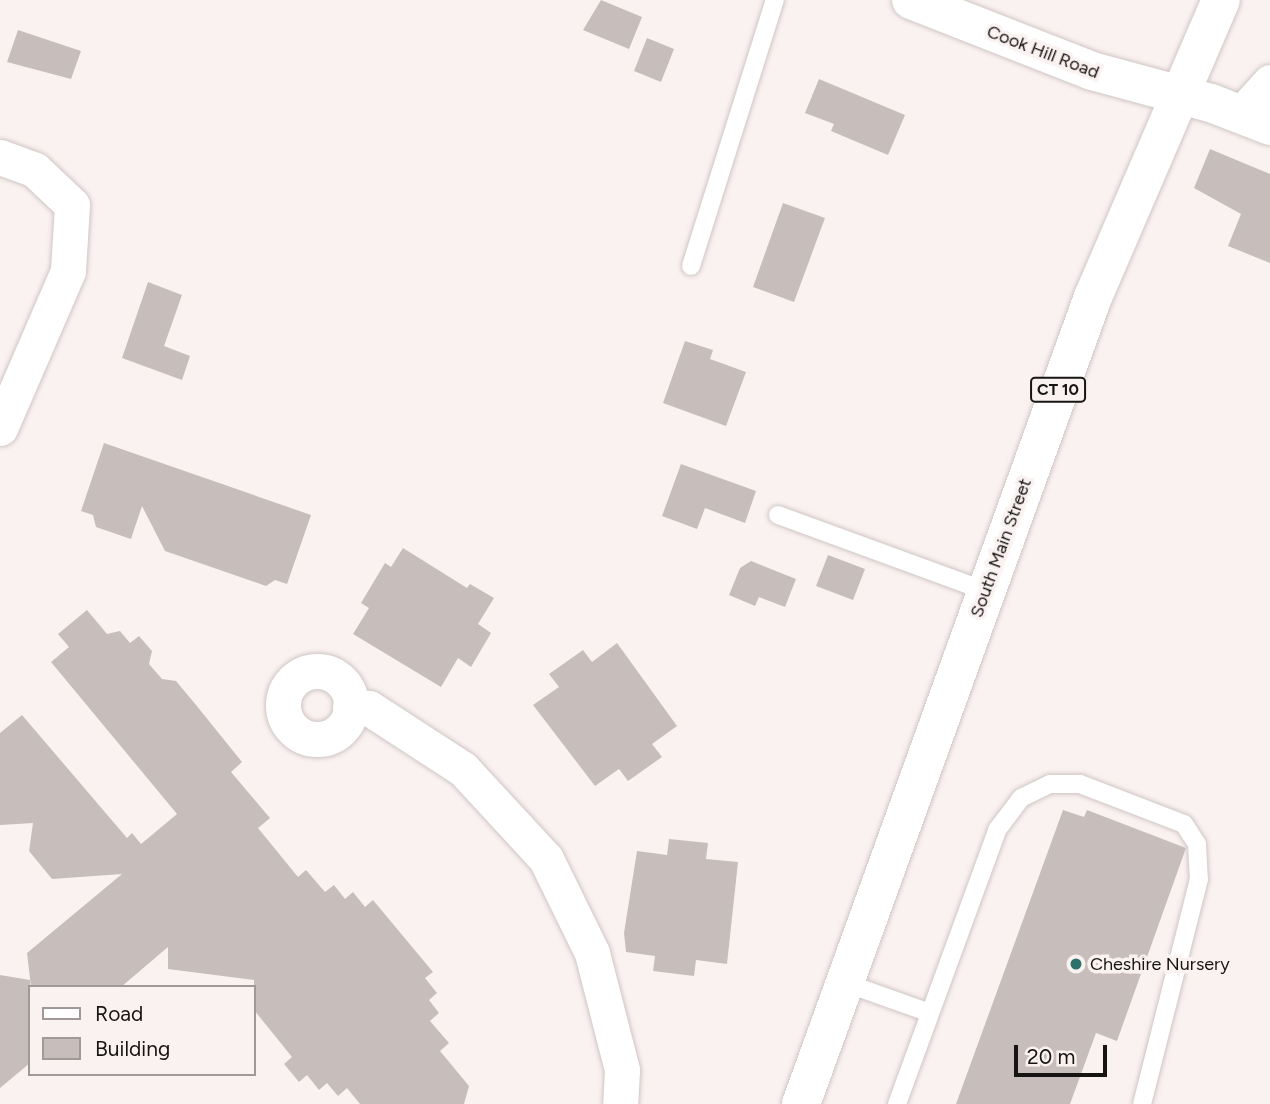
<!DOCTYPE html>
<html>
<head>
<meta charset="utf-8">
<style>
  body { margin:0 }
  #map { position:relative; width:1270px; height:1104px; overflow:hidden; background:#faf2f0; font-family:Figtree,sans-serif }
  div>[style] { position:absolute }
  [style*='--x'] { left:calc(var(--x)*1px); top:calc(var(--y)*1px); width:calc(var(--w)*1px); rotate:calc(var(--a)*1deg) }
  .building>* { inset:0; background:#c7bebc }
  .roads { filter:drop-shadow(0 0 2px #cfc6c4) drop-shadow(0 0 2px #cfc6c4) }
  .service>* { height:18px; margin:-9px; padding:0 9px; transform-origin:9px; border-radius:9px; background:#fff }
  .minor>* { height:35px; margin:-17.5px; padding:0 17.5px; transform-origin:17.5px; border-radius:17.5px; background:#fff }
  .minor>.ring { margin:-17.5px; padding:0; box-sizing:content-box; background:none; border:35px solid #fff; border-radius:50% }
  .tertiary>* { height:38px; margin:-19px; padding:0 19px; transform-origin:19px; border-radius:19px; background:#fff }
  .trunk>* { height:38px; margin:-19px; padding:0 19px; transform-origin:19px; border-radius:19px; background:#fff }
  .dots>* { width:19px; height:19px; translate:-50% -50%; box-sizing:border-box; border:4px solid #faf2f0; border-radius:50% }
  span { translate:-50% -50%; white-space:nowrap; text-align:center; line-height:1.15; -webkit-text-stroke:7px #faf2f0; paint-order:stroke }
  .shield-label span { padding:2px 5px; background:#faf2f0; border:2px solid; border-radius:5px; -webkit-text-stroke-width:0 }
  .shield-label { font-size:16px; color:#171514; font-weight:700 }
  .street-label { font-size:18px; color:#171514 }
  .poi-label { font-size:18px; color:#171514 }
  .left { translate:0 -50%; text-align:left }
  .legend { position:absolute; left:28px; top:985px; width:228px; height:91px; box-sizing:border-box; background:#faf2f0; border:2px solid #9f9a98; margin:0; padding:9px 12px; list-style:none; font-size:21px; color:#171514 }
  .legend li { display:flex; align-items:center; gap:14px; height:35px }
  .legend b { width:35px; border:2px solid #9f9a98 }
  .scale { position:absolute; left:1014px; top:1045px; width:93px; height:32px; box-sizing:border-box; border:4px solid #171514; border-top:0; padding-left:9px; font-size:21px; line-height:24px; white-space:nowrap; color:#171514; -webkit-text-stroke:5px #faf2f0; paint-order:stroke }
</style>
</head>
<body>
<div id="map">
  <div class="building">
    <i style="clip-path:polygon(601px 0,642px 17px,629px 49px,583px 30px)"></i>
    <i style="clip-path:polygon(18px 30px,81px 51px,71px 79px,7px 62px)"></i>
    <i style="clip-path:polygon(647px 38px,674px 49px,661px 82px,634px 71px)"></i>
    <i style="clip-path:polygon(819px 79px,905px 115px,888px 155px,831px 131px,834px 124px,805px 113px)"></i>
    <i style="clip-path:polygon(1210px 149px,1270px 174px,1270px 263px,1228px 246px,1241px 214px,1194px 188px)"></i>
    <i style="clip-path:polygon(783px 203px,825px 218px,794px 302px,753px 287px)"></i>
    <i style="clip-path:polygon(148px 282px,182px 295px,164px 346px,190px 356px,182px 380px,122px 358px)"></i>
    <i style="clip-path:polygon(685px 341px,713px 350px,710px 359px,746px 372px,726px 426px,663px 403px)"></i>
    <i style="clip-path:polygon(104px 443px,311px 515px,287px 584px,275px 580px,266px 586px,165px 551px,142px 506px,131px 539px,96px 527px,93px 515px,81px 511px)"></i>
    <i style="clip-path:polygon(681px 464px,756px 491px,745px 523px,705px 508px,697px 529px,662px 516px)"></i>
    <i style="clip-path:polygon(403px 548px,467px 588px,470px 584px,494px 598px,478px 624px,491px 633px,471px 667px,458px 658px,441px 687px,353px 634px,369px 608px,361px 603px,385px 563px,391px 567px)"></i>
    <i style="clip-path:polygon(828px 555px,865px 569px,853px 600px,816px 586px)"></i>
    <i style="clip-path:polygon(751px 561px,796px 579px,785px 607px,759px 597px,755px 606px,729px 595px,740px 568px)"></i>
    <i style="clip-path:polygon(87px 610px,107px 634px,120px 631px,130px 643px,139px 636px,152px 651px,149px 664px,162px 679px,176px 681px,196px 705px,242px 762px,231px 772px,270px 818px,258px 828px,298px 877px,306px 870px,325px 892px,334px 885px,345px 899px,353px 892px,365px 907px,373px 900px,433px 972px,425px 978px,437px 993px,429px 1000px,439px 1013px,430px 1021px,449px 1043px,440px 1051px,469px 1086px,464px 1104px,360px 1104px,347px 1088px,338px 1096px,327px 1083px,319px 1090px,307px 1075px,299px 1082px,284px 1064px,292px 1057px,254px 1010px,254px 980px,168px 969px,168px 947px,121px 987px,31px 987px,27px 953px,122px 874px,52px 879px,29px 851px,33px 823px,0 825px,0 733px,22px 715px,127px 838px,132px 833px,141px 844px,177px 814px,51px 662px,69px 647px,58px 634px)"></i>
    <i style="clip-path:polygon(617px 643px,677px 726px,652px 744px,662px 757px,628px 781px,619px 769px,595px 786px,533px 705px,559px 687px,549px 674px,583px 650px,592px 662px)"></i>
    <i style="clip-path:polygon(1063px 810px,1084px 817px,1087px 810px,1186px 848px,1117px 1041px,1096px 1033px,1070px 1104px,956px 1104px)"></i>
    <i style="clip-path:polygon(669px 839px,708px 843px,706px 859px,738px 862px,727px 964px,696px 960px,694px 976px,653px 971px,655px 956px,626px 952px,624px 933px,637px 851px,667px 855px)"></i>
    <i style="clip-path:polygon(0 975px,30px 980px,30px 1063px,0 1088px)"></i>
  </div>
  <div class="roads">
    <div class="service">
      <i style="--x:691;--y:266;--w:279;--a:-72.5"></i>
      <i style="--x:778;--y:515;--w:221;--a:20.1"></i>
      <i style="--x:843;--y:982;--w:92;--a:19.6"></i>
      <i style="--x:897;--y:1104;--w:292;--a:-69.9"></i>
      <i style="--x:997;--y:830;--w:40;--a:-53"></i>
      <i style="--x:1021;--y:798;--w:32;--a:-26"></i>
      <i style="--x:1050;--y:784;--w:30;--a:0"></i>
      <i style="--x:1080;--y:784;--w:111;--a:21"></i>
      <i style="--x:1184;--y:824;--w:24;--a:57"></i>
      <i style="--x:1197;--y:844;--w:35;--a:87"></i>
      <i style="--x:1199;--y:879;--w:232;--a:104.2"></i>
    </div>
    <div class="minor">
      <i style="--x:1241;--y:114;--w:43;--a:-47.8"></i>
      <i style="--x:0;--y:157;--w:37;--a:20"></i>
      <i style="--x:35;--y:170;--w:51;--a:43.4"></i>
      <i style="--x:72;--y:205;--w:66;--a:93.5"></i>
      <i style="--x:68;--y:271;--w:171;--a:113.4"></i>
      <i class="ring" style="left:283px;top:671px;width:33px;height:33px"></i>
      <i style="--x:350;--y:707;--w:19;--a:3"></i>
      <i style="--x:369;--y:708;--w:112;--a:33"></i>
      <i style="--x:463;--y:769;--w:122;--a:47.3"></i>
      <i style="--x:546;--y:859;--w:105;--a:63.9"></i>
      <i style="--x:592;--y:953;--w:121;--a:75.6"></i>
      <i style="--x:622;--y:1070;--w:34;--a:93"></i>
    </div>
    <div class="tertiary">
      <i style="--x:911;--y:0;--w:194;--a:21.4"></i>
      <i style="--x:1092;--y:71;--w:123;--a:15.1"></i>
      <i style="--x:1211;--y:103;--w:63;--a:21.3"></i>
    </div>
    <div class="trunk">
      <i style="--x:801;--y:1104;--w:858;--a:-70.11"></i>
      <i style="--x:1093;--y:297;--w:323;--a:-66.7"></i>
    </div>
  </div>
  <div class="dots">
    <i style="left:1076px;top:964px;background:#2a726b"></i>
  </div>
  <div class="shield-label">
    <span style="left:1058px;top:390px">CT 10</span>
  </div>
  <div class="street-label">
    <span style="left:1043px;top:52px;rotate:21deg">Cook Hill Road</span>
    <span style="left:1001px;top:548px;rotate:-70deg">South Main Street</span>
  </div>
  <div class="poi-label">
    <span class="left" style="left:1090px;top:964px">Cheshire Nursery</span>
  </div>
  <ul class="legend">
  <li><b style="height:9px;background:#fff"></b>Road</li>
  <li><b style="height:19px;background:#c7bebc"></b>Building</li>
  </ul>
  <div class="scale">20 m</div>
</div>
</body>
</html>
